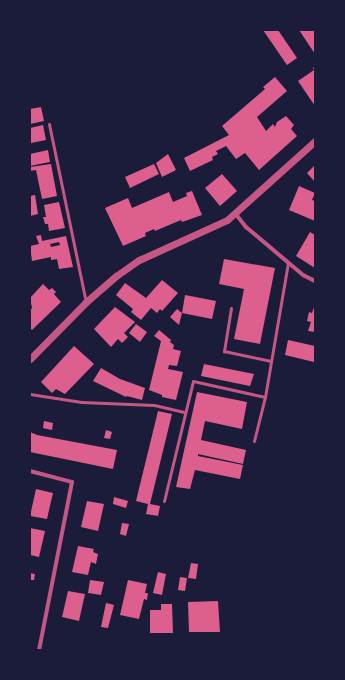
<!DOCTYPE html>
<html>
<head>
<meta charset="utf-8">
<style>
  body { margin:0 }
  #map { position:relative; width:345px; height:680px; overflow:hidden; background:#1b1b3a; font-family:Signika,sans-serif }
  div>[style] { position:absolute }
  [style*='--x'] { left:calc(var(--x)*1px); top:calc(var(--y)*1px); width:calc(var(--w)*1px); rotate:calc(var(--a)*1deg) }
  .building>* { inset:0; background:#dd5f8e }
  .service>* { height:3px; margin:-1.5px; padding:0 1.5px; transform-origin:1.5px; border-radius:1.5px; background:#c65784 }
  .minor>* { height:4px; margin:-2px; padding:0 2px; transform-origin:2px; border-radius:2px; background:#c65784 }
  .tertiary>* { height:7px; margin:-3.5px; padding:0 3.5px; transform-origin:3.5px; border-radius:3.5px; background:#c65784 }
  span { translate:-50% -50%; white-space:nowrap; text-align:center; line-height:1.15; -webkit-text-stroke:3px #1b1b3a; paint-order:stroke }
  .frame { position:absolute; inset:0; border:31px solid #1b1b3a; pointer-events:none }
</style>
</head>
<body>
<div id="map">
  <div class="building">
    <i style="clip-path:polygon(263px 30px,278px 30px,297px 58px,287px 65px)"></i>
    <i style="clip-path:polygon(299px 30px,315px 30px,315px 54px)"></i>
    <i style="clip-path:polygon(315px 66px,315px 106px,298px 81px,314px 70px,313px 68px)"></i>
    <i style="clip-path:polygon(275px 77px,287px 91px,257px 117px,266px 131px,273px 124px,275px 127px,277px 122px,286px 116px,294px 125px,291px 129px,297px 136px,259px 170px,245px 153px,236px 159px,226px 146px,216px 151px,218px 154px,212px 157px,213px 160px,190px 171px,184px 158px,229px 135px,222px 126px,265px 89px,263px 87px)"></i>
    <i style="clip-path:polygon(41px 107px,44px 121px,30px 124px,30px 109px)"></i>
    <i style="clip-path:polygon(43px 125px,46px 140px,31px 143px,30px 128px)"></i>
    <i style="clip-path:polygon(48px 150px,50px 162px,30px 166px,30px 154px)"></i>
    <i style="clip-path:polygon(168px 154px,176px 170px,162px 177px,156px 163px)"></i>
    <i style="clip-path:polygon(51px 164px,57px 196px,42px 199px,36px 170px,30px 171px,30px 167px)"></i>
    <i style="clip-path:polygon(154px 164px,159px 174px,130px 188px,125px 177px)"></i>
    <i style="clip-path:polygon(315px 165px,315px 182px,307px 173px)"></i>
    <i style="clip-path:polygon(222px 174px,237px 191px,220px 206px,205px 188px)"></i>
    <i style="clip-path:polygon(299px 186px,315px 193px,312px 200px,315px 201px,315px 221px,289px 210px)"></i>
    <i style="clip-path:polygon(192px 191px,202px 215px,182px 222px,181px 220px,155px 231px,154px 229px,145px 233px,146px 236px,123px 246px,105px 208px,128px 198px,132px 208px,169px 192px,173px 202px,187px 196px,186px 193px)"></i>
    <i style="clip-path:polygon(35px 195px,38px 214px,30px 216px,30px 196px)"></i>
    <i style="clip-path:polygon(59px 202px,65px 228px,49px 231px,48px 224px,45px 224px,43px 217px,46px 217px,44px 205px)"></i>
    <i style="clip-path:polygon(310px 232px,315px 235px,315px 268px,296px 256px)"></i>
    <i style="clip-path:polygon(evenodd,41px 235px,42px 241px,66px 236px,73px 267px,59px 269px,57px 259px,51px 260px,51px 257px,32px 261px,30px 246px,39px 244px,36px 236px,41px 235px,59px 242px,60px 245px,51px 247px,50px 244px,59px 242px)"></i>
    <i style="clip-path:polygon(224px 259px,275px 268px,260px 344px,234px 339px,244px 289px,219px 284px)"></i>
    <i style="clip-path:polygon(162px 280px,178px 293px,162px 311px,160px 309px,157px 313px,151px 308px,141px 320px,131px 312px,133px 309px,116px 295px,125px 283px,146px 298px)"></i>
    <i style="clip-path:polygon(43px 284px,49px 290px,52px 288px,56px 292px,54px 294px,61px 302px,32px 330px,30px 328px,30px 310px,32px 308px,30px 298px)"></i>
    <i style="clip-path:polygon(185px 295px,216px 301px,212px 319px,182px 313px)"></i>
    <i style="clip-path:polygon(315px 304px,315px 332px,308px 331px,311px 322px,307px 321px,309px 312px,312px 313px)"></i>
    <i style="clip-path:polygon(115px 307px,135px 322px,124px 333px,128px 337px,122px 343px,118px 339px,111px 347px,94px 329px)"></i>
    <i style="clip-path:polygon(177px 309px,182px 313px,179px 325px,170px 317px)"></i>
    <i style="clip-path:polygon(136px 324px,147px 332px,140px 342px,129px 333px)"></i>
    <i style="clip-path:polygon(159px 330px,171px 340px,170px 342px,174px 345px,173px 349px,181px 351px,177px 366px,169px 365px,168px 369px,183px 372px,176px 400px,162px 397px,162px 395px,149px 390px,161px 341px,154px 336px)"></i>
    <i style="clip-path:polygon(288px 340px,315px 346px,314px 362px,285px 355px)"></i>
    <i style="clip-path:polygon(74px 346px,94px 364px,65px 394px,56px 389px,52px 393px,41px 382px)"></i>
    <i style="clip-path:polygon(204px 364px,254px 374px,250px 386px,201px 376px)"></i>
    <i style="clip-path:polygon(101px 368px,120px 379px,145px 388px,142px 400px,127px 396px,126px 397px,93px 381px)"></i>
    <i style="clip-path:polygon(197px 392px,247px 402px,242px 429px,205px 421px,201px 440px,246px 450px,243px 464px,198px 454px,198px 456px,243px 465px,240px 479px,195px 470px,190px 489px,176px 487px)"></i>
    <i style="clip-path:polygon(158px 411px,172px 414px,150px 504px,160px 506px,158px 516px,146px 514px,148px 504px,136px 501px)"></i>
    <i style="clip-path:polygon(44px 421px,53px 423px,52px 430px,43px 428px)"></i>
    <i style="clip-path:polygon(106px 430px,112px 432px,110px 439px,104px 438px)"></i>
    <i style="clip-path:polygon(30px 432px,37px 435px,117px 450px,113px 469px,30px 452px)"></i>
    <i style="clip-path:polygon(36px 489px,53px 493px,47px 519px,30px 516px)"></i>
    <i style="clip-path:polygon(114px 497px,128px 501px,126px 508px,113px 504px)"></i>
    <i style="clip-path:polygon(87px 501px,104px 504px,98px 531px,81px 527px)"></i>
    <i style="clip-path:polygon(122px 523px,129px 524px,126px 536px,120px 534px)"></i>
    <i style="clip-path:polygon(30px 528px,45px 531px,39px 557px,30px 555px)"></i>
    <i style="clip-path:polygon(78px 546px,94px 549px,93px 552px,98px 554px,96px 564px,91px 562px,88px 575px,72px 572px)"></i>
    <i style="clip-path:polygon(191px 563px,198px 564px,196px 579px,188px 578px)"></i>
    <i style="clip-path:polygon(158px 572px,166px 574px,162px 595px,153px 593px)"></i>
    <i style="clip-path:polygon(30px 573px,35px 574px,34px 580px,30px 580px)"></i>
    <i style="clip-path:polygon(180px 577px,187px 578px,185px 591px,178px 590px)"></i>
    <i style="clip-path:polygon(90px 580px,104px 582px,101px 595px,88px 593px)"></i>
    <i style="clip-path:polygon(128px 580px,147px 584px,145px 593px,148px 593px,147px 600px,144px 599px,139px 619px,120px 615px)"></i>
    <i style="clip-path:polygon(68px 591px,85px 594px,79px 621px,62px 617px)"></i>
    <i style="clip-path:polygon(218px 601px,220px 632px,189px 632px,188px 602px)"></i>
    <i style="clip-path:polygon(106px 603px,114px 605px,108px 628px,101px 627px)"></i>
    <i style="clip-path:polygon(161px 604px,172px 604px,173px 633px,150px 633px,150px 610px,161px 610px)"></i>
  </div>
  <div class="service">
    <i style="--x:49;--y:124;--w:182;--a:78.3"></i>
    <i style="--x:231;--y:308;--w:44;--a:99.2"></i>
    <i style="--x:224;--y:351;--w:48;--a:12"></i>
    <i style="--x:30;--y:394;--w:52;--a:8.9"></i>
    <i style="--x:81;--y:402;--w:73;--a:2.4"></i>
    <i style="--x:154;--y:405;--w:32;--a:13"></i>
    <i style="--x:254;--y:441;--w:45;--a:-76"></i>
    <i style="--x:164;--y:501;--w:123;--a:-76.4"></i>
    <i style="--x:193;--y:381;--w:74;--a:12.5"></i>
    <i style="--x:265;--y:397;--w:136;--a:-80.3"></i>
  </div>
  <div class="minor">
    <i style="--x:235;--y:213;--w:18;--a:52"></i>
    <i style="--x:246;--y:227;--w:75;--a:40.1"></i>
    <i style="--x:303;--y:275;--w:13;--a:27"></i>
    <i style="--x:30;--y:471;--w:43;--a:14.7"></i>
    <i style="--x:72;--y:482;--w:171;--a:101.1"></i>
  </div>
  <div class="tertiary">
    <i style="--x:30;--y:359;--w:80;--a:-45.5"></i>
    <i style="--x:86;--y:302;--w:40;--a:-41"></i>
    <i style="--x:116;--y:276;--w:28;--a:-35"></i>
    <i style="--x:139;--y:260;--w:97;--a:-24.4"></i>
    <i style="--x:227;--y:220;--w:118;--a:-41.9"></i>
  </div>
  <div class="frame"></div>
</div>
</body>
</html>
